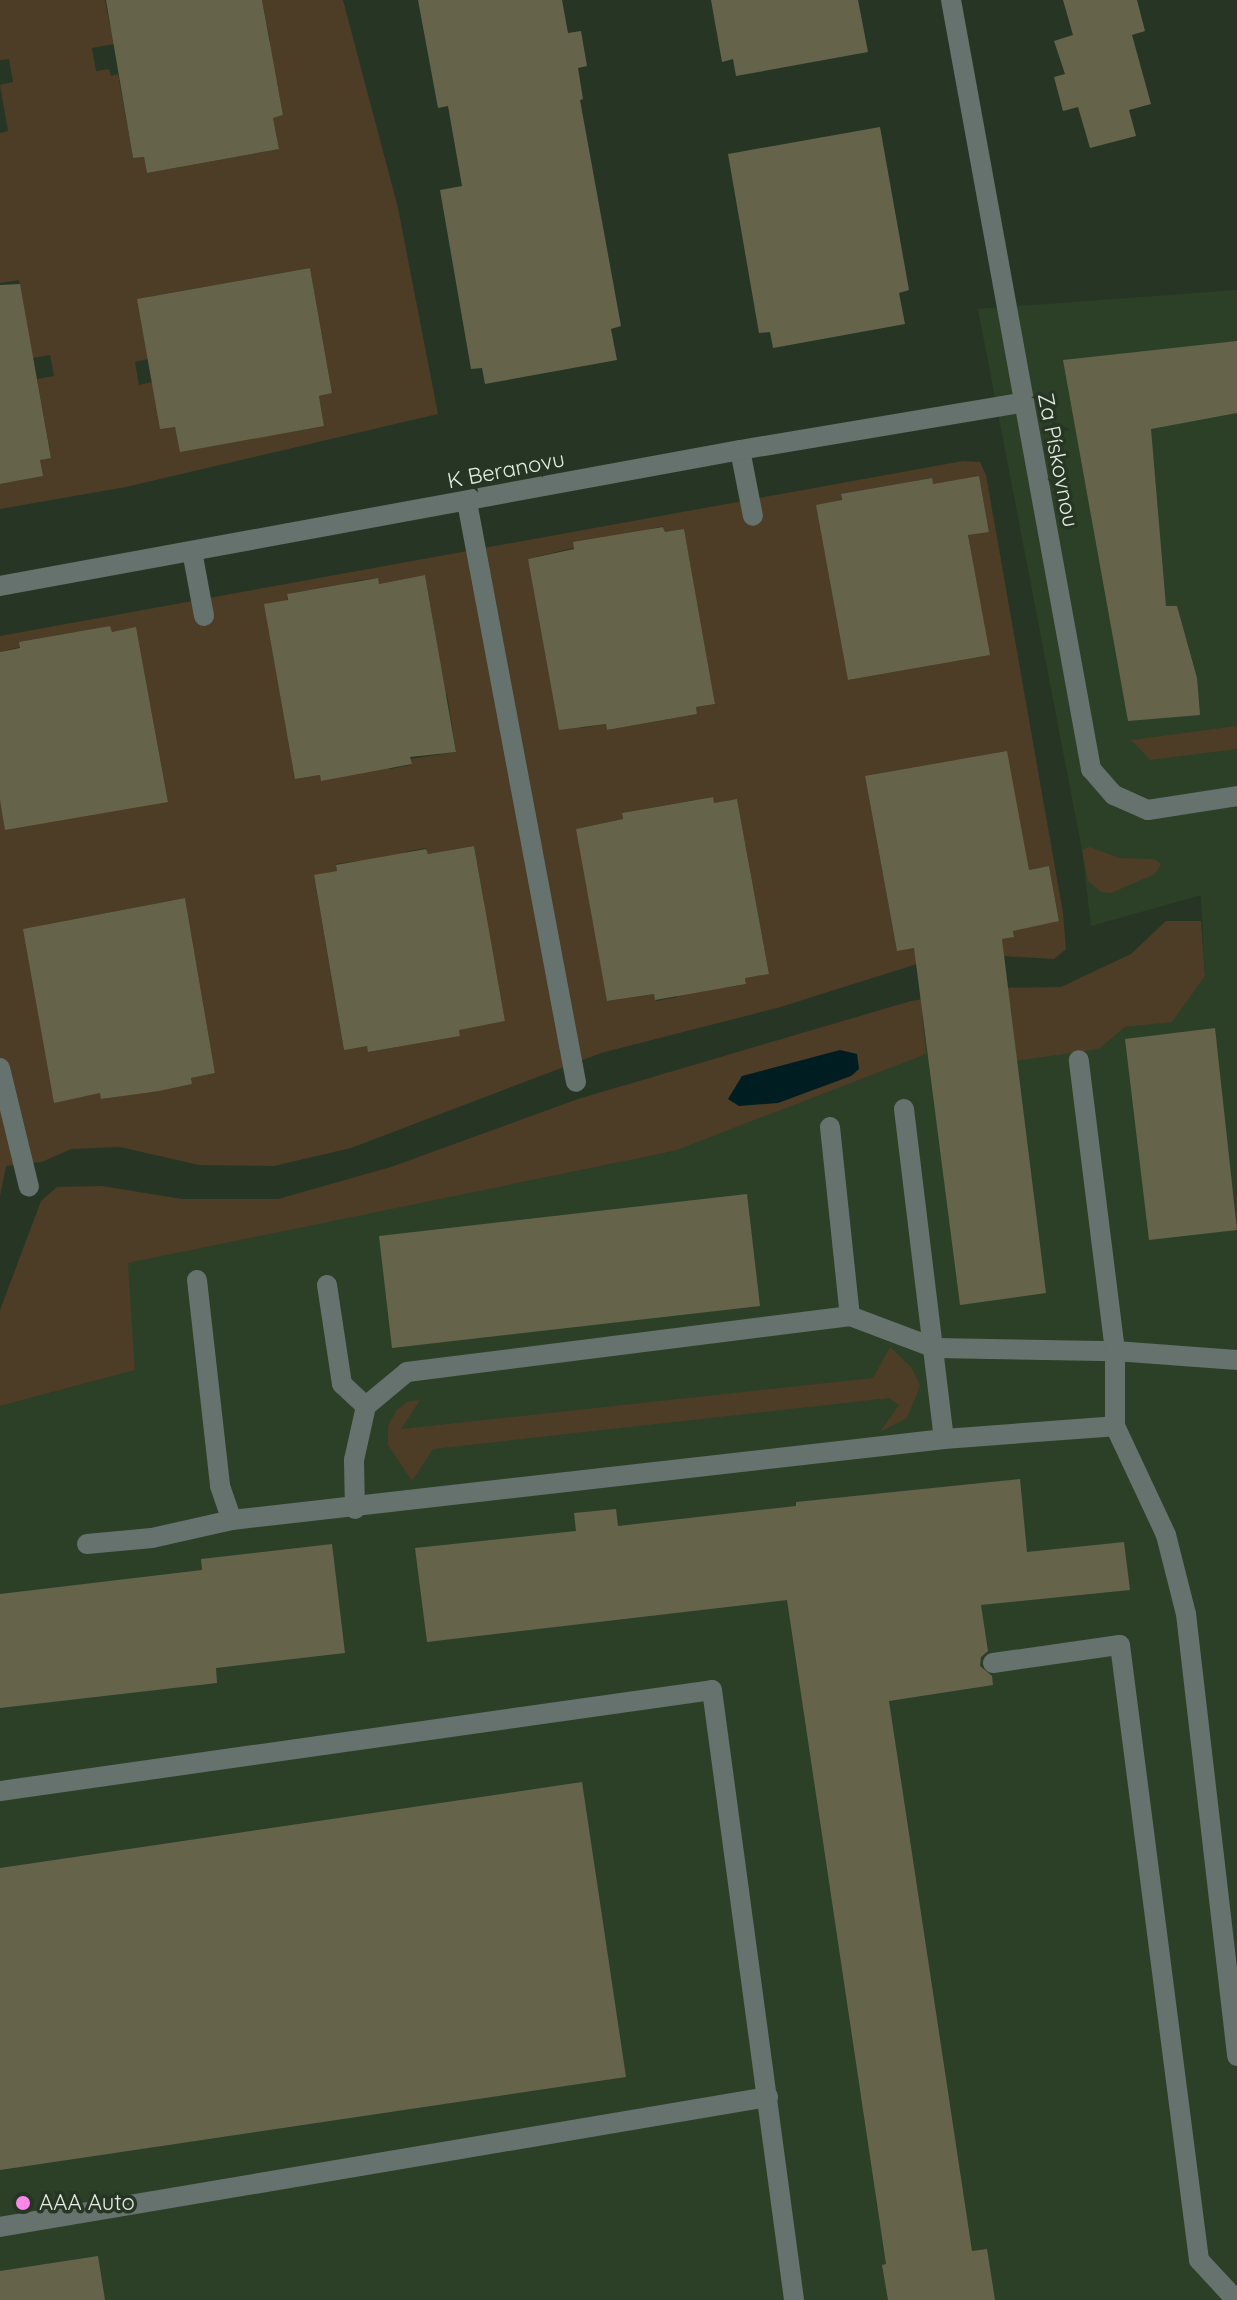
<!DOCTYPE html>
<html>
<head>
<meta charset="utf-8">
<style>
  body { margin:0 }
  #map { position:relative; width:1237px; height:2300px; overflow:hidden; background:#273624; font-family:Quicksand,sans-serif }
  div>[style] { position:absolute }
  [style*='--x'] { left:calc(var(--x)*1px); top:calc(var(--y)*1px); width:calc(var(--w)*1px); rotate:calc(var(--a)*1deg) }
  .built>* { inset:0; background:#2c4027 }
  .green>* { inset:0; background:#4d3c26 }
  .water>* { inset:0; background:#001e22 }
  .building>* { inset:0; background:#65644b }
  .minor>* { height:20px; margin:-10px; padding:0 10px; transform-origin:10px; border-radius:10px; background:#65726d }
  .dots>* { width:22px; height:22px; translate:-50% -50%; box-sizing:border-box; border:4px solid #273624; border-radius:50% }
  span { translate:-50% -50%; white-space:nowrap; text-align:center; line-height:1.15; -webkit-text-stroke:7px #273624; paint-order:stroke }
  .street-label { font-size:22px; color:#e3ede1 }
  .poi-label { font-size:22px; color:#e3ede1 }
  .left { translate:0 -50%; text-align:left }
</style>
</head>
<body>
<div id="map">
  <div class="built">
    <i style="clip-path:polygon(1237px 290px,1237px 2300px,0 2300px,0 1406px,135px 1370px,127px 1263px,674px 1151px,922px 1016px,1011px 1006px,1016px 1040px,1099px 1049px,1125px 1027px,1172px 1021px,1205px 976px,1201px 895px,1091px 926px,1082px 850px,978px 309px)"></i>
  </div>
  <div class="green">
    <i style="clip-path:polygon(evenodd,0 0,105px 0,110px 25px,125px 42px,92px 48px,96px 71px,109px 69px,111px 76px,118px 74px,133px 158px,144px 157px,147px 173px,279px 149px,273px 118px,283px 115px,277px 82px,257px 45px,270px 41px,262px 0,343px 0,398px 208px,438px 414px,126px 487px,0 509px,0 484px,42px 476px,40px 460px,51px 457px,37px 379px,54px 376px,50px 355px,26px 359px,29px 338px,19px 280px,0 283px,0 133px,8px 131px,0 85px,13px 82px,9px 59px,0 60px,0 0,310px 268px,332px 393px,319px 396px,324px 426px,181px 451px,175px 427px,152px 382px,139px 385px,135px 362px,148px 359px,138px 299px,310px 268px)"></i>
    <i style="clip-path:polygon(evenodd,963px 461px,980px 462px,986px 475px,1063px 913px,1066px 949px,1054px 959px,952px 953px,777px 1008px,601px 1053px,351px 1148px,274px 1166px,199px 1165px,120px 1147px,71px 1149px,42px 1162px,6px 1166px,0 1196px,0 800px,168px 801px,136px 628px,112px 632px,110px 626px,89px 630px,0 652px,0 636px,963px 461px,979px 477px,989px 531px,968px 535px,989px 655px,848px 680px,841px 495px,911px 488px,910px 482px,931px 478px,933px 484px,979px 477px,963px 461px,663px 526px,665px 532px,684px 530px,715px 704px,696px 707px,697px 714px,607px 730px,606px 724px,581px 728px,528px 559px,663px 526px,963px 461px,425px 575px,435px 631px,426px 697px,447px 694px,456px 752px,410px 759px,411px 765px,390px 769px,388px 763px,321px 780px,320px 775px,295px 779px,287px 594px,309px 590px,310px 596px,356px 581px,377px 578px,379px 584px,425px 575px,963px 461px,865px 776px,1029px 870px,1049px 866px,1059px 920px,1013px 930px,1014px 937px,897px 950px,865px 776px,963px 461px,712px 797px,714px 803px,737px 799px,769px 974px,745px 978px,746px 984px,725px 988px,723px 982px,676px 991px,677px 997px,656px 1001px,654px 994px,608px 1001px,577px 829px,623px 819px,622px 813px,712px 797px,963px 461px,474px 846px,484px 902px,474px 969px,495px 965px,505px 1021px,459px 1029px,460px 1036px,391px 1048px,369px 1052px,367px 1046px,344px 1049px,314px 876px,337px 871px,336px 864px,357px 861px,359px 867px,406px 858px,405px 852px,426px 848px,428px 854px,474px 846px,963px 461px,185px 898px,215px 1073px,191px 1078px,192px 1084px,172px 1088px,102px 1099px,100px 1093px,55px 1102px,24px 929px,185px 898px)"></i>
    <i style="clip-path:polygon(1237px 726px,1237px 749px,1150px 760px,1131px 740px)"></i>
    <i style="clip-path:polygon(1089px 847px,1120px 858px,1154px 859px,1161px 864px,1155px 874px,1111px 893px,1101px 892px,1088px 881px,1082px 850px)"></i>
    <i style="clip-path:polygon(1166px 921px,1201px 921px,1205px 976px,1172px 1022px,1125px 1027px,1099px 1049px,1015px 1061px,1011px 1006px,922px 1016px,926px 1054px,674px 1151px,128px 1263px,135px 1370px,0 1406px,0 1310px,41px 1201px,57px 1187px,102px 1186px,182px 1199px,278px 1199px,391px 1167px,578px 1099px,911px 1001px,989px 988px,1061px 987px,1131px 954px)"></i>
    <i style="clip-path:polygon(890px 1347px,912px 1368px,920px 1386px,907px 1418px,880px 1432px,899px 1405px,889px 1398px,433px 1449px,412px 1481px,388px 1445px,388px 1426px,396px 1411px,407px 1402px,420px 1400px,401px 1429px,873px 1378px)"></i>
  </div>
  <div class="water">
    <i style="clip-path:polygon(840px 1050px,857px 1054px,859px 1069px,851px 1076px,778px 1103px,739px 1106px,728px 1099px,742px 1076px)"></i>
  </div>
  <div class="building">
    <i style="clip-path:polygon(106px 0,262px 0,283px 115px,273px 118px,279px 149px,147px 173px,144px 157px,133px 158px)"></i>
    <i style="clip-path:polygon(418px 0,562px 0,568px 33px,581px 31px,587px 66px,578px 68px,583px 99px,580px 100px,621px 326px,611px 329px,617px 360px,485px 384px,482px 368px,471px 369px,440px 190px,462px 186px,448px 106px,438px 108px)"></i>
    <i style="clip-path:polygon(711px 0,858px 0,868px 52px,736px 76px,733px 59px,722px 62px)"></i>
    <i style="clip-path:polygon(1063px 0,1137px 0,1145px 31px,1132px 35px,1151px 104px,1129px 110px,1136px 136px,1090px 148px,1078px 107px,1063px 111px,1054px 77px,1065px 74px,1054px 41px,1073px 35px)"></i>
    <i style="clip-path:polygon(880px 127px,909px 290px,899px 293px,905px 324px,773px 348px,770px 332px,759px 333px,728px 154px)"></i>
    <i style="clip-path:polygon(310px 268px,332px 393px,319px 396px,324px 426px,180px 452px,175px 427px,160px 429px,137px 299px)"></i>
    <i style="clip-path:polygon(20px 284px,51px 458px,40px 460px,43px 476px,0 484px,0 285px)"></i>
    <i style="clip-path:polygon(1237px 341px,1237px 413px,1151px 429px,1166px 606px,1177px 606px,1197px 678px,1200px 715px,1128px 721px,1063px 360px)"></i>
    <i style="clip-path:polygon(979px 476px,989px 532px,968px 535px,990px 655px,848px 680px,816px 505px,842px 500px,841px 494px,932px 478px,933px 484px)"></i>
    <i style="clip-path:polygon(663px 527px,665px 532px,684px 529px,715px 704px,696px 707px,697px 714px,607px 730px,606px 724px,559px 730px,528px 559px,574px 549px,573px 542px)"></i>
    <i style="clip-path:polygon(425px 575px,456px 752px,410px 757px,412px 764px,321px 781px,320px 775px,295px 779px,264px 604px,288px 600px,287px 594px,378px 578px,379px 584px)"></i>
    <i style="clip-path:polygon(110px 626px,112px 632px,136px 627px,168px 802px,5px 830px,0 800px,0 652px,20px 648px,19px 642px)"></i>
    <i style="clip-path:polygon(1007px 751px,1029px 870px,1049px 866px,1059px 921px,1013px 931px,1014px 937px,1002px 939px,1046px 1293px,960px 1305px,914px 948px,897px 951px,865px 776px)"></i>
    <i style="clip-path:polygon(713px 797px,714px 803px,737px 799px,769px 974px,745px 978px,746px 984px,655px 1000px,654px 994px,607px 1001px,576px 829px,623px 819px,622px 813px)"></i>
    <i style="clip-path:polygon(474px 846px,505px 1021px,459px 1030px,460px 1036px,368px 1052px,367px 1046px,344px 1050px,314px 875px,337px 871px,336px 865px,426px 849px,428px 854px)"></i>
    <i style="clip-path:polygon(185px 898px,215px 1073px,191px 1078px,192px 1084px,159px 1091px,101px 1099px,100px 1093px,54px 1103px,23px 929px)"></i>
    <i style="clip-path:polygon(1215px 1028px,1237px 1230px,1149px 1240px,1125px 1039px)"></i>
    <i style="clip-path:polygon(747px 1194px,760px 1306px,392px 1348px,379px 1236px)"></i>
    <i style="clip-path:polygon(1020px 1479px,1027px 1552px,1124px 1542px,1130px 1590px,981px 1605px,988px 1651px,981px 1657px,980px 1666px,992px 1676px,993px 1685px,889px 1701px,972px 2251px,987px 2249px,995px 2300px,888px 2300px,882px 2265px,886px 2264px,787px 1600px,427px 1642px,415px 1548px,576px 1531px,574px 1513px,616px 1509px,618px 1526px,796px 1506px,796px 1502px)"></i>
    <i style="clip-path:polygon(332px 1544px,345px 1653px,216px 1668px,217px 1683px,0 1708px,0 1594px,202px 1570px,201px 1559px)"></i>
    <i style="clip-path:polygon(582px 1782px,626px 2077px,0 2170px,0 1868px)"></i>
    <i style="clip-path:polygon(98px 2256px,105px 2300px,0 2300px,0 2271px)"></i>
  </div>
  <div class="minor">
    <i style="--x:951;--y:0;--w:782;--a:79.68"></i>
    <i style="--x:1091;--y:769;--w:35;--a:49"></i>
    <i style="--x:1114;--y:795;--w:37;--a:24"></i>
    <i style="--x:1148;--y:810;--w:90;--a:-8.9"></i>
    <i style="--x:740;--y:450;--w:67;--a:78.9"></i>
    <i style="--x:467;--y:502;--w:590;--a:79.36"></i>
    <i style="--x:192;--y:551;--w:66;--a:79.5"></i>
    <i style="--x:0;--y:586;--w:752;--a:-10.41"></i>
    <i style="--x:740;--y:450;--w:286;--a:-9.5"></i>
    <i style="--x:0;--y:1068;--w:122;--a:76.3"></i>
    <i style="--x:904;--y:1109;--w:332;--a:83.1"></i>
    <i style="--x:944;--y:1439;--w:171;--a:-4.3"></i>
    <i style="--x:830;--y:1127;--w:190;--a:84"></i>
    <i style="--x:850;--y:1316;--w:91;--a:20.6"></i>
    <i style="--x:935;--y:1348;--w:180;--a:1"></i>
    <i style="--x:1115;--y:1351;--w:293;--a:-97.1"></i>
    <i style="--x:197;--y:1280;--w:207;--a:83.6"></i>
    <i style="--x:220;--y:1486;--w:36;--a:71"></i>
    <i style="--x:232;--y:1520;--w:717;--a:-6.49"></i>
    <i style="--x:327;--y:1285;--w:100;--a:81.4"></i>
    <i style="--x:342;--y:1384;--w:33;--a:43"></i>
    <i style="--x:1237;--y:1360;--w:122;--a:-175.8"></i>
    <i style="--x:1115;--y:1351;--w:75;--a:90"></i>
    <i style="--x:1115;--y:1426;--w:120;--a:64.9"></i>
    <i style="--x:1166;--y:1535;--w:81;--a:75.8"></i>
    <i style="--x:1186;--y:1614;--w:445;--a:83.4"></i>
    <i style="--x:355;--y:1509;--w:49;--a:-91.2"></i>
    <i style="--x:354;--y:1460;--w:55;--a:-77.5"></i>
    <i style="--x:366;--y:1406;--w:53;--a:-39.7"></i>
    <i style="--x:407;--y:1372;--w:447;--a:-7.2"></i>
    <i style="--x:87;--y:1544;--w:65;--a:-5.3"></i>
    <i style="--x:152;--y:1538;--w:82;--a:-12.7"></i>
    <i style="--x:993;--y:1663;--w:128;--a:-8.1"></i>
    <i style="--x:1120;--y:1645;--w:620;--a:82.68"></i>
    <i style="--x:1199;--y:2260;--w:54;--a:47.2"></i>
    <i style="--x:0;--y:1791;--w:719;--a:-8.07"></i>
    <i style="--x:712;--y:1690;--w:615;--a:82.34"></i>
    <i style="--x:0;--y:2227;--w:779;--a:-9.61"></i>
  </div>
  <div class="dots">
    <i style="left:23px;top:2203px;background:#fa87e8"></i>
  </div>
  <div class="street-label">
    <span style="left:1058px;top:460px;rotate:79deg">Za Pískovnou</span>
    <span style="left:506px;top:470px;rotate:-11deg">K Beranovu</span>
  </div>
  <div class="poi-label">
    <span class="left" style="left:39px;top:2203px">AAA Auto</span>
  </div>
</div>
</body>
</html>
